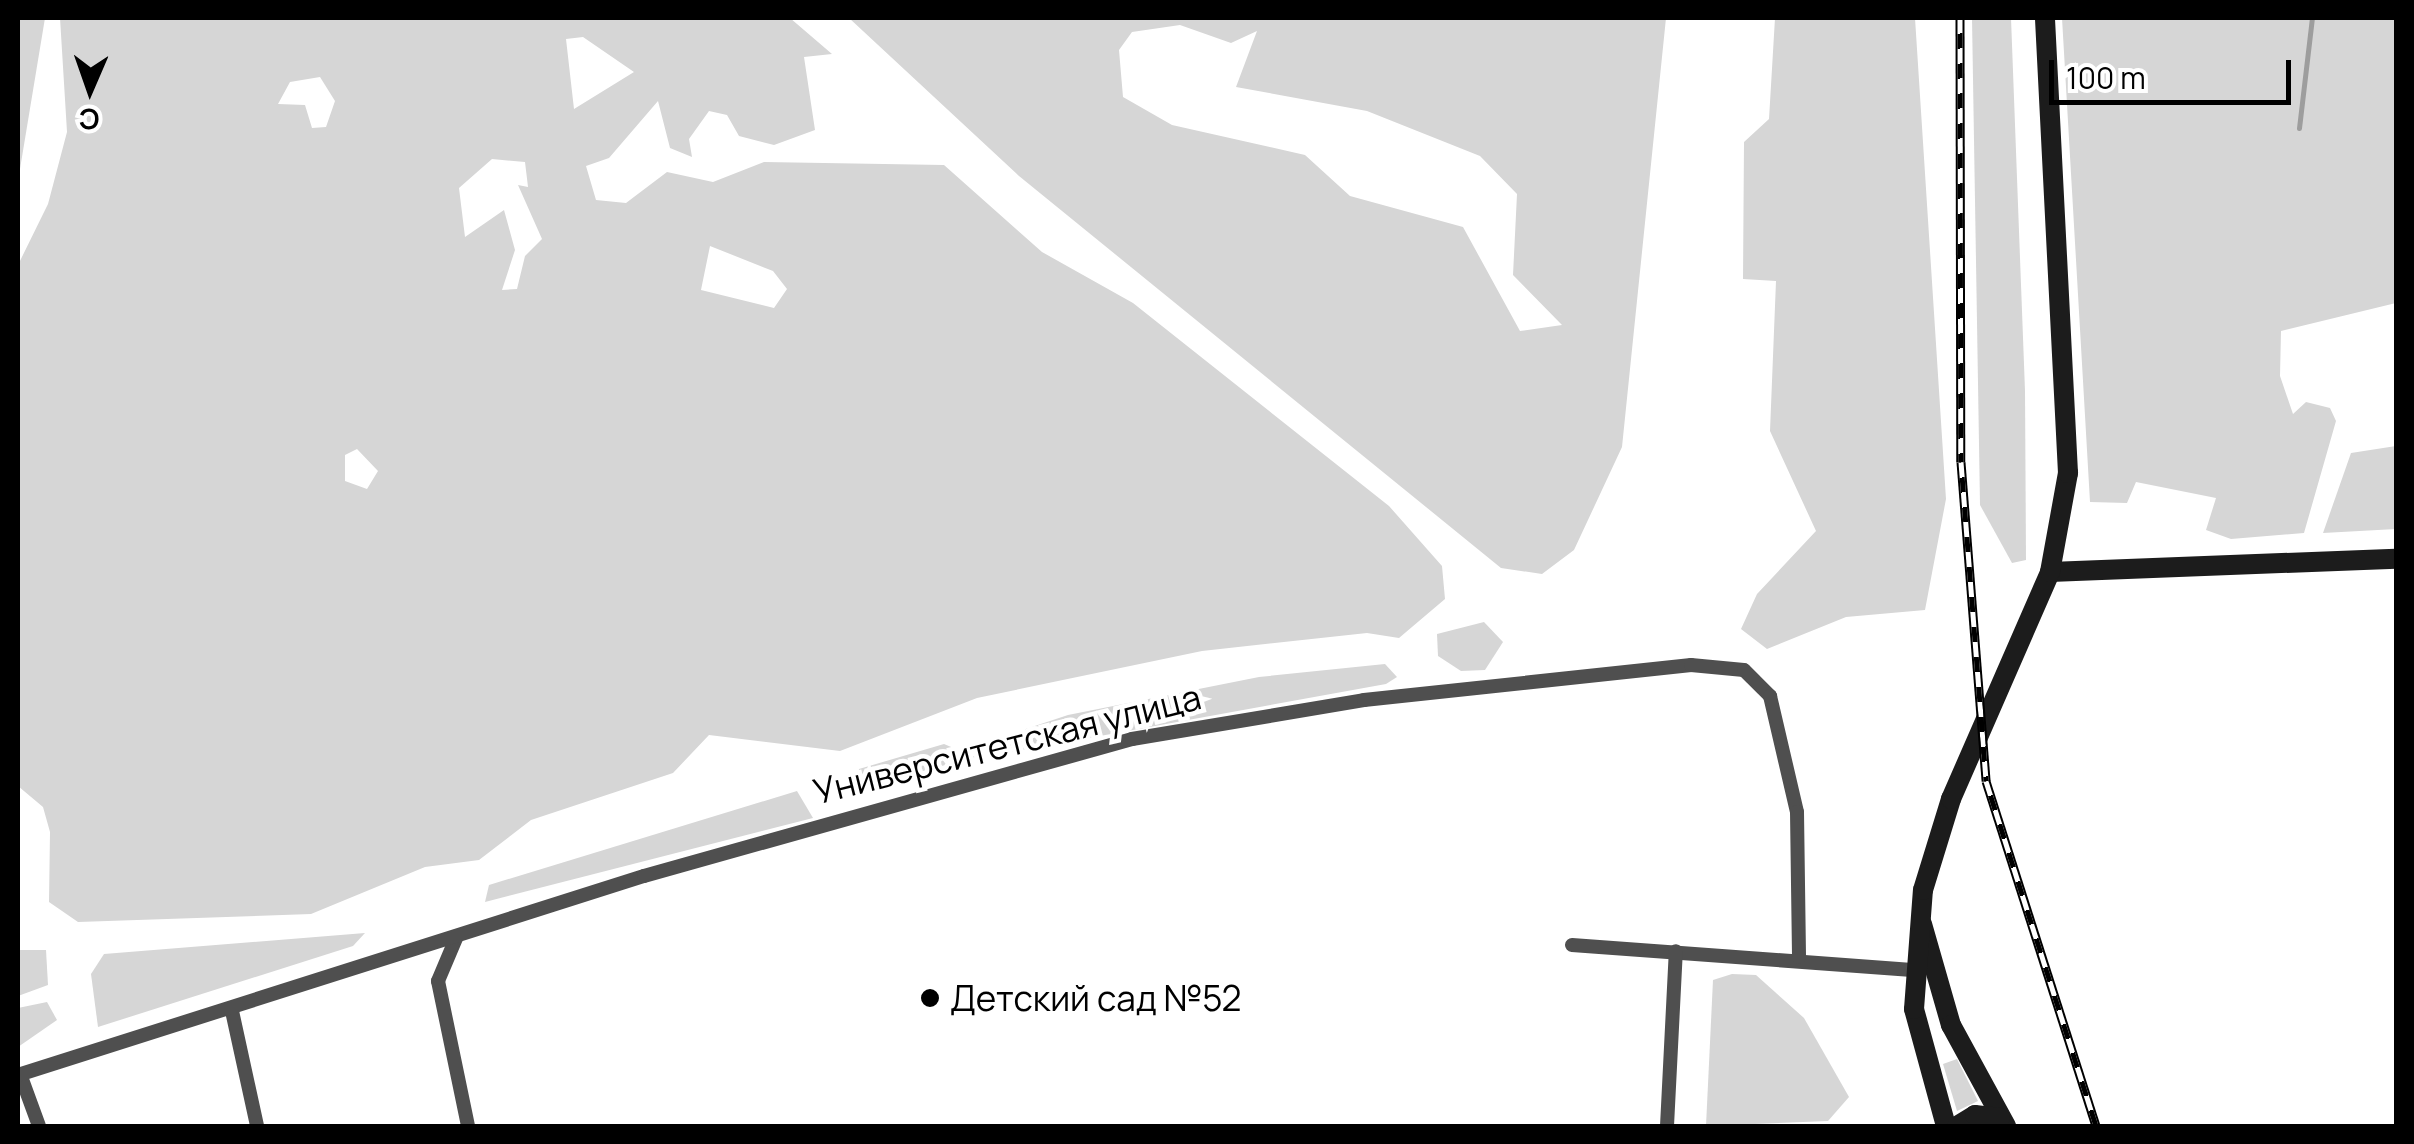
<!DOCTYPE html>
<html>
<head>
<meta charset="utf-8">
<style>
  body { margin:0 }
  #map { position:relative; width:2414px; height:1144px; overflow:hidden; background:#fff; font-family:Manrope,sans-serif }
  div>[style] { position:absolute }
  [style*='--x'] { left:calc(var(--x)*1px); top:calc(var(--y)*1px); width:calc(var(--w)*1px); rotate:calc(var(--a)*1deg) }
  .green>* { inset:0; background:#d6d6d6 }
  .stream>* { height:5px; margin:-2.5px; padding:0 2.5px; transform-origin:2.5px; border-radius:2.5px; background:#9d9d9d }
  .street>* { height:14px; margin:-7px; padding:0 7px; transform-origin:7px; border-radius:7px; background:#4f4f4f }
  .secondary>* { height:20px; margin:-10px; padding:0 10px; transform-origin:10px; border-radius:10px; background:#1c1c1c }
  .rail>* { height:9px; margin-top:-4.5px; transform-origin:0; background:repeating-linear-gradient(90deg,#fff 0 15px,#000 0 30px); box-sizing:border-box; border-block:2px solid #000 }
  .dots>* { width:28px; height:28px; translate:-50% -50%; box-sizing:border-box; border:5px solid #fff; border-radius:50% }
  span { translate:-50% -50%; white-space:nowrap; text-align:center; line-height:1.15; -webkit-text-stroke:9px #fff; paint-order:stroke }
  .street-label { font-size:35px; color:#000 }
  .poi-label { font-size:35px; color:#000 }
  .left { translate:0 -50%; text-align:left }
  .frame { position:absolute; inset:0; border:20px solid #000; pointer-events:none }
  .north { position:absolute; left:40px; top:40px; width:100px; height:100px; -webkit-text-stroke:8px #fff; paint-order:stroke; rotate:182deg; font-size:28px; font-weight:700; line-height:40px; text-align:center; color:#000 }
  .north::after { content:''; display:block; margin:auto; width:35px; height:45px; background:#000; clip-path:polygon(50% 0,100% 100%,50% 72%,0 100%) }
  .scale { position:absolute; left:2049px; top:60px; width:242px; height:45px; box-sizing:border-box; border:5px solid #000; border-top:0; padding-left:12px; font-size:30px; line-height:35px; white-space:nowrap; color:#000; -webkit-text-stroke:8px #fff; paint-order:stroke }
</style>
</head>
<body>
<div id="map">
  <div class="green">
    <i style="clip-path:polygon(18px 18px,45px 18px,18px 181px)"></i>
    <i style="clip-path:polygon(evenodd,60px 18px,790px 18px,832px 54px,804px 57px,815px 130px,774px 145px,739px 136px,727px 115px,709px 111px,689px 139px,692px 157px,670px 148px,658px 101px,609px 158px,586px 166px,596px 200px,626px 203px,667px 172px,713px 182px,764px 162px,944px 165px,1042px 252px,1133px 303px,1389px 506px,1442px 566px,1445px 599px,1399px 638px,1367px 633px,1202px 651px,977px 698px,840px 751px,709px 735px,673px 773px,531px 820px,479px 860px,425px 867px,311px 914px,78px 922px,49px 902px,50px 832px,43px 807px,18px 786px,18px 265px,48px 204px,67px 132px,60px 18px,583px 37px,634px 72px,574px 109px,566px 39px,583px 37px,60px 18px,320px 77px,335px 101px,326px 127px,312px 128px,305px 105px,278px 104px,290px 82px,320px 77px,60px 18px,492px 159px,525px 162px,528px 187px,518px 185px,542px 239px,525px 256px,517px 289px,502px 290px,515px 250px,504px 210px,465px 237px,459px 188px,492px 159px,60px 18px,710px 246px,773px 271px,787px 289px,774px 308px,701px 290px,710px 246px,60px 18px,357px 449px,378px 471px,367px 489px,345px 481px,345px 455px,357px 449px)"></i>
    <i style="clip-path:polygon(evenodd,849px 18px,1666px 18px,1622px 447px,1574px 550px,1542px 574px,1501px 568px,1019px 176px,849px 18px,1180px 25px,1231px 43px,1257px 31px,1236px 87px,1367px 111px,1480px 156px,1517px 194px,1513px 275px,1562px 325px,1520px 331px,1463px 227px,1350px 196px,1305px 155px,1172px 125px,1123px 97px,1119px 50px,1132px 32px,1180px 25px)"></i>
    <i style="clip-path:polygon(1775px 18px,1915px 18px,1946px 499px,1925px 610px,1846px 617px,1767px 649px,1741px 629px,1757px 594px,1816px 531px,1770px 431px,1776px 281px,1743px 279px,1744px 142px,1769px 119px)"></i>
    <i style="clip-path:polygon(1972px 18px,2011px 18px,2025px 391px,2026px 560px,2012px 563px,1980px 505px)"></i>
    <i style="clip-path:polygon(2062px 18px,2396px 18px,2396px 303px,2281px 331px,2280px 376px,2293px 414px,2306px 402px,2330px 408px,2336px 421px,2304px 533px,2231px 539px,2206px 530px,2216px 498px,2136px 482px,2127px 503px,2090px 502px)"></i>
    <i style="clip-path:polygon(2396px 446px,2396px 529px,2323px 533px,2351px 453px)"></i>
    <i style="clip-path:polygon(1484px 622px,1503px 642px,1485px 670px,1461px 671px,1438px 656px,1437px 634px)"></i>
    <i style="clip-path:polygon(1385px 664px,1397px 677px,1386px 684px,1001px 754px,1005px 736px,1068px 715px,1259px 677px)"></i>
    <i style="clip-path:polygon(944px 744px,975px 757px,856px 789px,859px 769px)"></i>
    <i style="clip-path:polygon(797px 791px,813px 818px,485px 902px,489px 885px)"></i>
    <i style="clip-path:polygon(365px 933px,353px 946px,98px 1027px,91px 974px,104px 954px)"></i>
    <i style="clip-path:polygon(18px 950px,46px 950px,48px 985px,18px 996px)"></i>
    <i style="clip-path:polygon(1732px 974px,1756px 975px,1804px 1018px,1849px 1097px,1828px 1121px,1706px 1126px,1713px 980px)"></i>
    <i style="clip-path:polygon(47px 1002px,57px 1020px,18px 1047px,18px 1008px)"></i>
    <i style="clip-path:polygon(1957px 1059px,1978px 1101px,1957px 1111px,1943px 1064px)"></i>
  </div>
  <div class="stream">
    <i style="--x:2299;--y:128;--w:111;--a:-83.3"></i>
  </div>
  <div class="street">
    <i style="--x:457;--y:936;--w:49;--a:112.9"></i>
    <i style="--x:438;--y:981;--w:148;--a:78.3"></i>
    <i style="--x:1572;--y:945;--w:341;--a:4.2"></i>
    <i style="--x:232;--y:1011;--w:118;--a:77.7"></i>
    <i style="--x:20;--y:1074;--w:55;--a:69.9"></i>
    <i style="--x:18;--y:1075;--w:657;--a:-17.64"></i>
    <i style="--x:644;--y:876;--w:507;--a:-15.68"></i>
    <i style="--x:1132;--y:739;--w:235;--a:-9.5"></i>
    <i style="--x:1364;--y:700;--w:329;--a:-6.1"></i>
    <i style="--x:1691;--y:665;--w:53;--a:5.4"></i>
    <i style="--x:1744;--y:670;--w:37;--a:45"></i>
    <i style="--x:1770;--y:696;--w:119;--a:76.9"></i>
    <i style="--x:1797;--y:812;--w:145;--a:89.2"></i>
    <i style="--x:1667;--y:1126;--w:175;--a:-87.1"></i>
  </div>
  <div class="secondary">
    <i style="--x:2050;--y:572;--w:346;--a:-2.2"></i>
    <i style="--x:1922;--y:924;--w:105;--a:74"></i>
    <i style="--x:1951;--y:1025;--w:115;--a:61.4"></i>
    <i style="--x:1946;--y:1126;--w:121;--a:-105.3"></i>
    <i style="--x:1914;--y:1009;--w:119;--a:-85.7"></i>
    <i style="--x:1923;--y:890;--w:95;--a:-72.9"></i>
    <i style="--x:1951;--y:799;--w:248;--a:-66.4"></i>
    <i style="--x:2050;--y:572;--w:101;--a:-79.7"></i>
    <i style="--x:2068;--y:473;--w:456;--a:-92.9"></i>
    <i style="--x:1957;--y:1126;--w:21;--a:-31"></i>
    <i style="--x:1975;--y:1115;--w:25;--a:7"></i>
  </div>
  <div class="rail">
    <i style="--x:1960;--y:18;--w:444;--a:89.9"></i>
    <i style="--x:1961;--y:462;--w:320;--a:85.5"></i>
    <i style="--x:1986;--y:781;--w:362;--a:72.3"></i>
  </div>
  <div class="dots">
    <i style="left:930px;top:998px;background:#000"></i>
  </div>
  <div class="street-label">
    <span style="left:1007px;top:744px;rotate:-14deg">Университетская улица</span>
  </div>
  <div class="poi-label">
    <span class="left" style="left:950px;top:998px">Детский сад №52</span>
  </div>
  <div class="frame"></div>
  <div class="north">С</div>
  <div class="scale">100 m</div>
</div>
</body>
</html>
